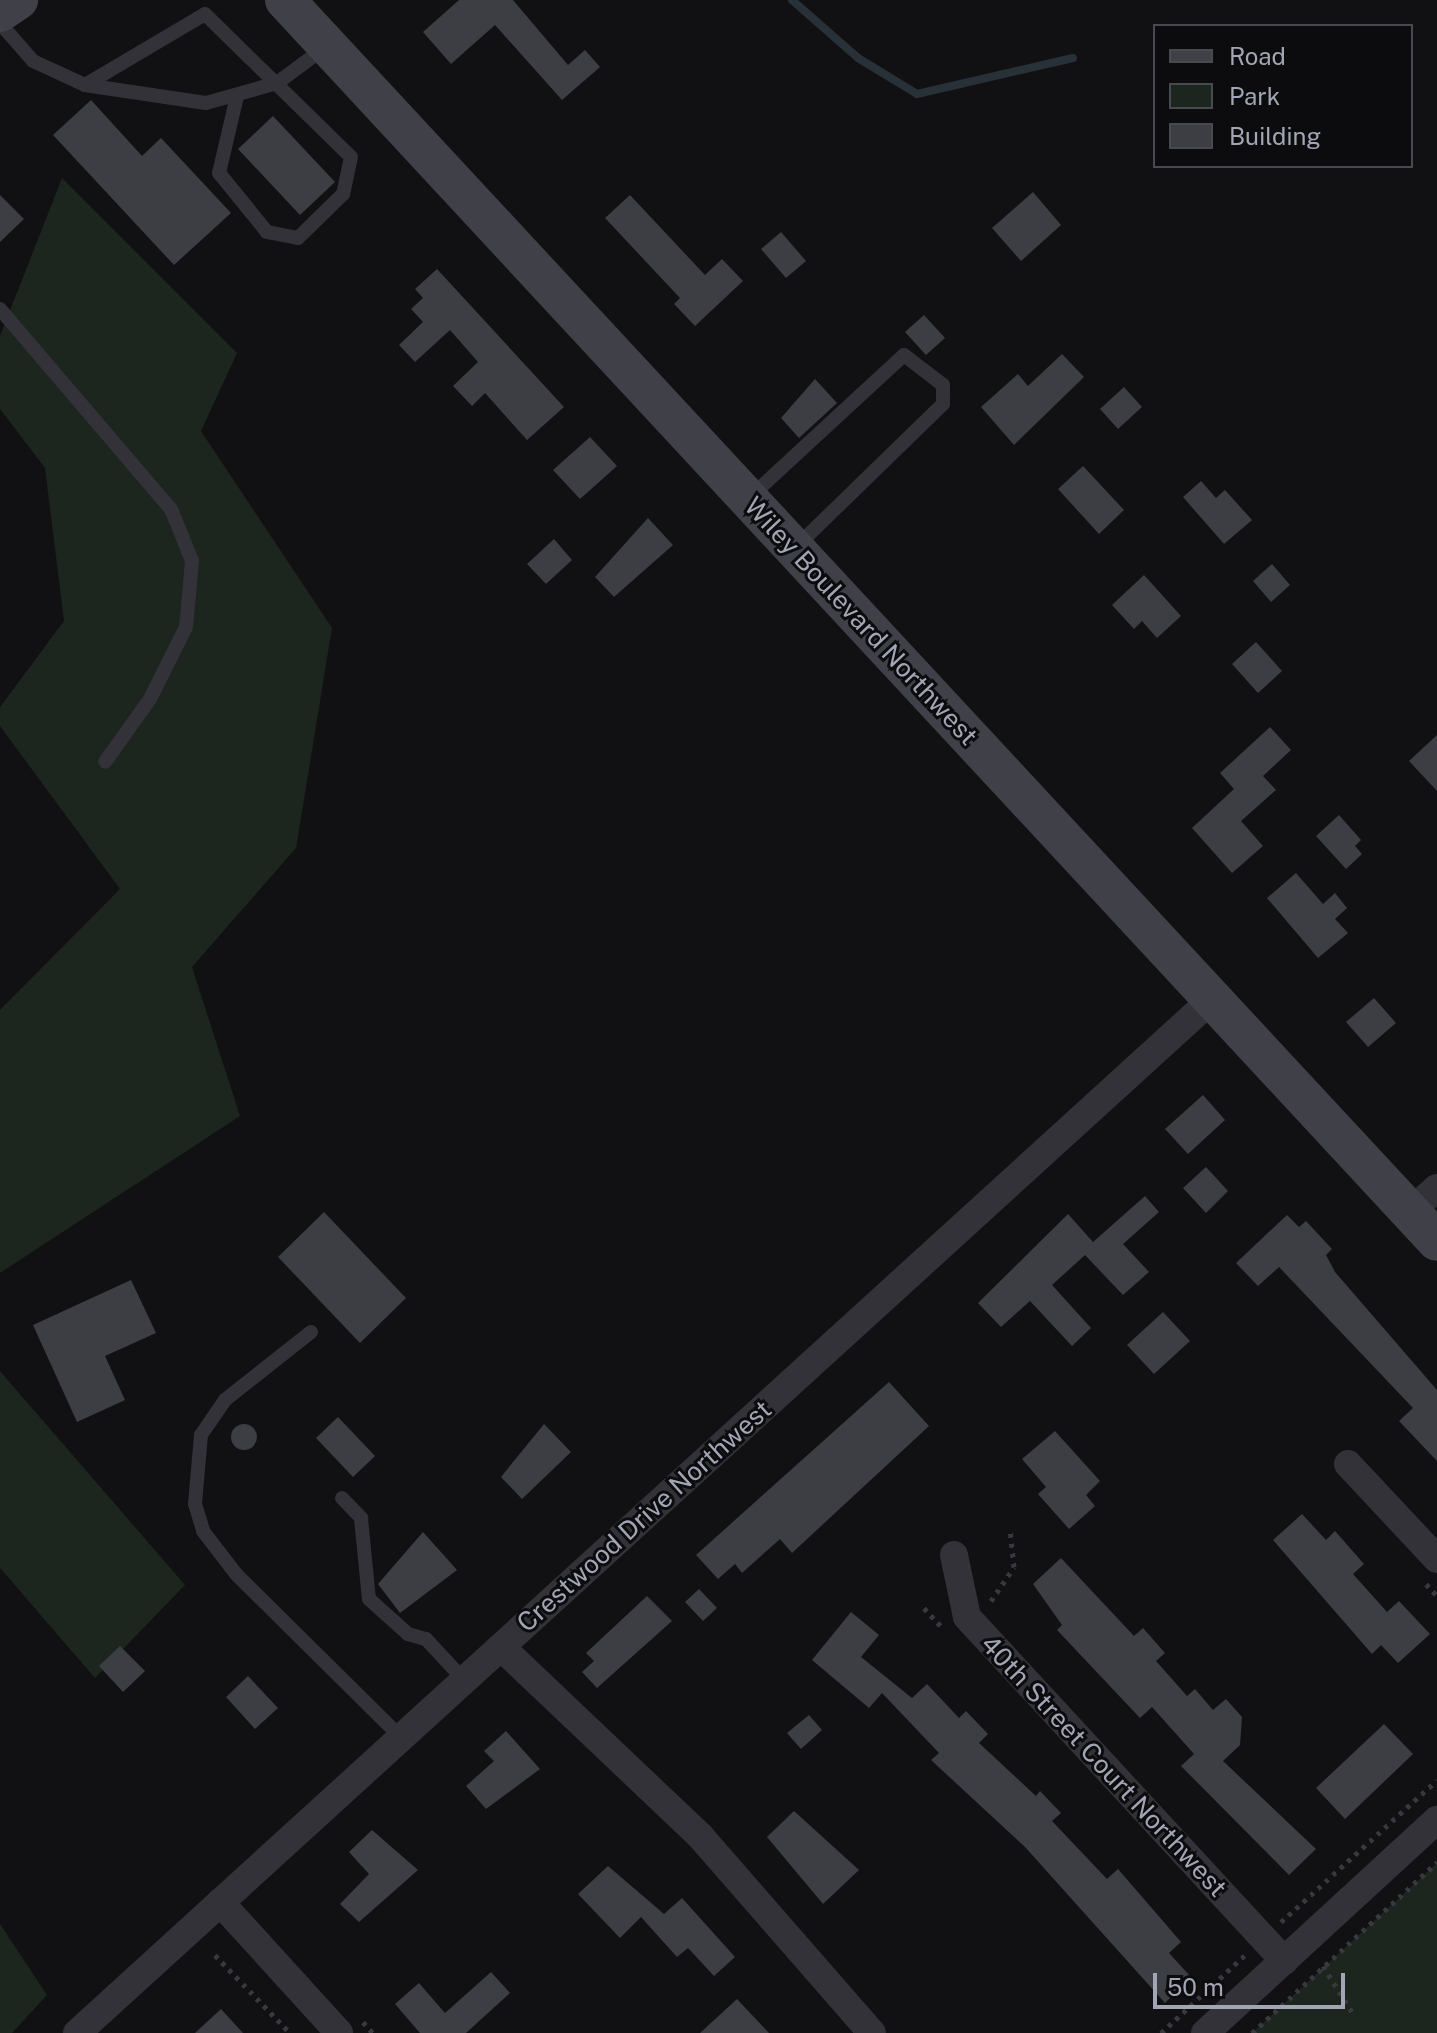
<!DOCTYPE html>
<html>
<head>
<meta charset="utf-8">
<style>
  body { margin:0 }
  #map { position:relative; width:1437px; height:2033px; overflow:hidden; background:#111113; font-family:"Public Sans",sans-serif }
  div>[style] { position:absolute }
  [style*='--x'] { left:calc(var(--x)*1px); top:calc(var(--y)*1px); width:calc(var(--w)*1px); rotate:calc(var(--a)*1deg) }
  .green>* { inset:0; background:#1d251f }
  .stream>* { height:8px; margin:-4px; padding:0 4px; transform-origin:4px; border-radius:4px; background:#293138 }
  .building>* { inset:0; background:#3d3e43 }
  .round { border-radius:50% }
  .path>* { height:5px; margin-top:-2.5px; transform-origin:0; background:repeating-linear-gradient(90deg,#38393f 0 4px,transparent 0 10px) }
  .lane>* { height:14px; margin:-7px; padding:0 7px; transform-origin:7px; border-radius:7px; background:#323238 }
  .street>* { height:28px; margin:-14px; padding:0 14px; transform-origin:14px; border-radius:14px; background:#323238 }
  .secondary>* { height:40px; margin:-20px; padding:0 20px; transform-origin:20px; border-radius:20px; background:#404148 }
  span { translate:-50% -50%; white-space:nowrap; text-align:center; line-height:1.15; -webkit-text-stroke:6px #0c0c0e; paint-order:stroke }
  .street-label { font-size:26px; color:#a2a6b4 }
  .legend { position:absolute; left:1153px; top:24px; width:260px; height:144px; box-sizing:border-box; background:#0c0c0e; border:2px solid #484a50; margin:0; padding:10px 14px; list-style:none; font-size:24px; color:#a2a6b4 }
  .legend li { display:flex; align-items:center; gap:16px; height:40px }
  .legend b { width:40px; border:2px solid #484a50 }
  .scale { position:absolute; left:1153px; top:1973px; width:192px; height:36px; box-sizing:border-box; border:4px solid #a2a6b4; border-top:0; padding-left:10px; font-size:24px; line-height:28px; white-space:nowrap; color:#a2a6b4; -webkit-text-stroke:6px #0c0c0e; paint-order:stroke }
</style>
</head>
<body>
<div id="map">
  <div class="green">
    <i style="clip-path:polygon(62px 178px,237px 353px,201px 431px,332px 628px,296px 848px,192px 967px,240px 1116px,0 1273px,0 1010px,120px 889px,0 726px,0 707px,64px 621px,45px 468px,0 409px,0 336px)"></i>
    <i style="clip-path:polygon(0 1371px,185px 1585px,95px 1678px,0 1568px)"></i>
    <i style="clip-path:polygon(1437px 1863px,1437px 2033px,1252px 2033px)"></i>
    <i style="clip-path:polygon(0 1924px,47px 1995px,12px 2033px,0 2033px)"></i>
  </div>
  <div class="stream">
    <i style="--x:792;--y:0;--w:88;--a:41.3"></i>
    <i style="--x:858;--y:58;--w:69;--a:31.4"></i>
    <i style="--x:917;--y:94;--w:160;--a:-13"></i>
  </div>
  <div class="building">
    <i style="clip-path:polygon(459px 0,513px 0,568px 65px,585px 50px,600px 67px,562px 100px,495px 25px,451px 64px,423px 32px)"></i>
    <i style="clip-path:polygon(91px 100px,142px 156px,161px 138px,231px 213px,174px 265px,53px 135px)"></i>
    <i style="clip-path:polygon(273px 116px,335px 182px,300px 215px,238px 149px)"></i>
    <i style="clip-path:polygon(1033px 192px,1061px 225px,1021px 261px,992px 228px)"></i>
    <i style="clip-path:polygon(0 195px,24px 219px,0 242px)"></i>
    <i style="clip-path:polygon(630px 195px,705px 275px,722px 259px,743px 281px,695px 326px,674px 304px,680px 298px,605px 218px)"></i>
    <i style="clip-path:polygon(781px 232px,806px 261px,786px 278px,761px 249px)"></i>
    <i style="clip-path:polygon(437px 269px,564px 407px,527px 440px,485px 393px,472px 406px,453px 386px,478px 362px,450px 330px,415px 362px,399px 345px,423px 322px,411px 309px,423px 298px,415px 289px)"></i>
    <i style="clip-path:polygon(924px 315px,945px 338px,926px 355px,905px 332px)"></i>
    <i style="clip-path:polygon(1062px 354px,1084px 377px,1014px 445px,981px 407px,1018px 374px,1028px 386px)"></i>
    <i style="clip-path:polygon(815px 379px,837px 403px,799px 438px,781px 418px)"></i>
    <i style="clip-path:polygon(1124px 387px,1142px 407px,1118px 429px,1100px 409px)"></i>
    <i style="clip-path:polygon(590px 437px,617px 466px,580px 499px,553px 470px)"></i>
    <i style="clip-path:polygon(1083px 466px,1124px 510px,1099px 534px,1058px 489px)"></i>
    <i style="clip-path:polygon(1201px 481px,1216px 498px,1225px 490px,1252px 520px,1224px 544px,1183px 497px)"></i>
    <i style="clip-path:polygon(648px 518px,673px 545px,614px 597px,595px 577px)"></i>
    <i style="clip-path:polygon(554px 539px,572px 560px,546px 584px,527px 564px)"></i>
    <i style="clip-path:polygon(1272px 564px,1290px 585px,1271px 602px,1253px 581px)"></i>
    <i style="clip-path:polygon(1144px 575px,1181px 616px,1157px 638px,1142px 621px,1134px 629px,1112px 605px)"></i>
    <i style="clip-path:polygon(1256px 642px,1282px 671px,1258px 693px,1232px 664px)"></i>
    <i style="clip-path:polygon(1270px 727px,1291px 750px,1263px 776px,1276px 790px,1241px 821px,1263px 846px,1232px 873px,1192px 828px,1234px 789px,1220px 773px)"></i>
    <i style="clip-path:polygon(1437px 735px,1437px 791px,1409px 761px)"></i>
    <i style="clip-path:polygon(1339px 815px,1361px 840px,1355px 846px,1362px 854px,1346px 869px,1316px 836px)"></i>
    <i style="clip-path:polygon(1296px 873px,1323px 904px,1335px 893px,1347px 908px,1335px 919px,1348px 933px,1318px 958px,1267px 898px)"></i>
    <i style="clip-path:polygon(1374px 998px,1396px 1023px,1368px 1047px,1346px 1022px)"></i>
    <i style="clip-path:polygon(1203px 1095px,1225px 1120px,1188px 1154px,1165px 1129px)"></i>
    <i style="clip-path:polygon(1206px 1167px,1228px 1191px,1206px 1213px,1183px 1188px)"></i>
    <i style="clip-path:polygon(1145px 1196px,1159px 1212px,1123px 1244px,1149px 1272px,1123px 1295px,1085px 1255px,1052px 1285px,1091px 1328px,1072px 1346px,1030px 1301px,1001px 1327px,978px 1303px,1068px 1214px,1093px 1242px)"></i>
    <i style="clip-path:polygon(324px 1212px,406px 1298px,360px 1343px,278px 1257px)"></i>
    <i style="clip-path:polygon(1287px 1215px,1299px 1227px,1306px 1221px,1332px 1249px,1326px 1255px,1335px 1272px,1437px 1390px,1437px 1461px,1399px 1421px,1413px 1408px,1279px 1267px,1258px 1286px,1236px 1263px)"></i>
    <i style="clip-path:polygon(131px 1280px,156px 1333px,105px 1356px,125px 1400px,77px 1422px,33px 1325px)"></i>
    <i style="clip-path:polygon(1163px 1312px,1190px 1341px,1154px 1374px,1127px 1345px)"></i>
    <i style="clip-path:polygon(889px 1382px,929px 1426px,792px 1553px,780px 1539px,742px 1573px,735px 1564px,718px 1579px,696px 1555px)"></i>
    <i style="clip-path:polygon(338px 1417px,375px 1456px,353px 1477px,316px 1438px)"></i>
    <i style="clip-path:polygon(544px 1424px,571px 1452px,522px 1499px,501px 1477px)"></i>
    <i class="round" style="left:231px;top:1424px;width:26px;height:26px"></i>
    <i style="clip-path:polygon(1055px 1431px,1100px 1481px,1086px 1495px,1095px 1506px,1069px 1529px,1038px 1494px,1046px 1487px,1022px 1459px)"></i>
    <i style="clip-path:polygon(1302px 1514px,1326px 1540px,1335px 1531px,1364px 1564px,1353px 1574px,1387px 1612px,1399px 1601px,1430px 1634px,1398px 1663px,1381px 1645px,1372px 1654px,1273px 1540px)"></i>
    <i style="clip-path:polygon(423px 1532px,457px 1570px,400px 1613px,378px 1584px)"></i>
    <i style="clip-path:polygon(1061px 1558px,1134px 1636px,1143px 1628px,1165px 1653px,1156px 1661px,1187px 1696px,1195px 1689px,1213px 1710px,1226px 1699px,1242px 1717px,1240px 1745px,1223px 1761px,1316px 1849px,1289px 1875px,1181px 1766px,1194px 1754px,1152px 1707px,1140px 1718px,1057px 1630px,1062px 1625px,1033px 1584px)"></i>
    <i style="clip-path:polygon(699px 1589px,717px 1608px,703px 1621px,685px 1602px)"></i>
    <i style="clip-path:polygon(647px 1596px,672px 1621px,597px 1688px,582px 1672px,594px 1661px,586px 1653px)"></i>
    <i style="clip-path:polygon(851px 1612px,879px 1635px,861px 1657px,912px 1698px,927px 1684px,959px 1718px,966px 1711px,988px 1734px,979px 1743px,1036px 1796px,1040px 1791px,1061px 1813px,1052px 1821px,1107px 1879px,1118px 1869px,1181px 1942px,1169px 1953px,1191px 1977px,1165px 2003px,1025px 1847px,931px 1760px,939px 1753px,882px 1693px,869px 1708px,812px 1660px)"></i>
    <i style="clip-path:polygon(120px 1646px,145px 1671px,123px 1692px,99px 1666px)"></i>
    <i style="clip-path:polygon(248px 1676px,278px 1708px,255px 1729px,226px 1697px)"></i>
    <i style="clip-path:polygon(809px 1715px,822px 1730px,801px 1749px,787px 1733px)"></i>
    <i style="clip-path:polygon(1384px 1724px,1413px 1754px,1345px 1819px,1316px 1788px)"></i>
    <i style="clip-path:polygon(506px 1731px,540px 1769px,486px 1809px,466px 1786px,494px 1761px,484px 1751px)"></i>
    <i style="clip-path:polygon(794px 1811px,859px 1870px,823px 1904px,767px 1837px)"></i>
    <i style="clip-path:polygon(372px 1830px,418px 1870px,359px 1922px,340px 1904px,369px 1874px,349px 1852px)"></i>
    <i style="clip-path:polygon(608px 1866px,664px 1914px,682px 1898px,735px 1957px,714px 1976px,688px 1948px,677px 1957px,641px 1917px,620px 1938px,578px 1894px)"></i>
    <i style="clip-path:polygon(491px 1972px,510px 1993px,466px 2033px,420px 2033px,395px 2004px,419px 1983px,445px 2013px)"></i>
    <i style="clip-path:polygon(737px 1999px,769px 2033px,700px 2033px)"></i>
    <i style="clip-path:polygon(221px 2009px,243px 2033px,195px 2033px)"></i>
  </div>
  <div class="path">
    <i style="--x:1426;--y:1584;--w:16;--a:47"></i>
    <i style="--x:991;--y:1601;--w:41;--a:-55.9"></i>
    <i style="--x:1014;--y:1567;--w:38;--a:-96"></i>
    <i style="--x:924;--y:1608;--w:26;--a:47"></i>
    <i style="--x:1281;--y:1922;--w:211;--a:-42.3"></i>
    <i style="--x:215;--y:1955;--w:108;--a:46.1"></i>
    <i style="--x:1323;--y:1966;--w:54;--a:57.8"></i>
    <i style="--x:363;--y:2022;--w:15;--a:48"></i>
    <i style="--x:1161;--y:2033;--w:115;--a:-42.9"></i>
    <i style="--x:1252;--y:2033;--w:252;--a:-42.7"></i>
  </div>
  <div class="lane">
    <i style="--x:0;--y:23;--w:50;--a:49"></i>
    <i style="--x:33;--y:61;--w:57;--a:24.8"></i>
    <i style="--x:85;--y:85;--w:122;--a:8.5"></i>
    <i style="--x:206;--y:103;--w:74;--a:-15.7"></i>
    <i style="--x:277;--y:83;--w:62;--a:-36.5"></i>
    <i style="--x:85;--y:85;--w:139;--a:-30.6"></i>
    <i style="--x:205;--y:14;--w:204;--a:44.4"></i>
    <i style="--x:351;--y:157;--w:38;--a:102"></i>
    <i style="--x:343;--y:194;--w:63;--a:135.6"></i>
    <i style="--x:298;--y:238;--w:32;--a:-169"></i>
    <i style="--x:267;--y:232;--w:76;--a:-129.1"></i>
    <i style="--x:219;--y:173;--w:79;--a:-76.8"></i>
    <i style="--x:0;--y:309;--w:263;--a:49.5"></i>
    <i style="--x:171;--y:509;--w:56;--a:68"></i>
    <i style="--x:192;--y:561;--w:66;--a:95.2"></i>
    <i style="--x:186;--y:627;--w:80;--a:116.6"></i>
    <i style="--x:150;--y:699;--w:77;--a:125.5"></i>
    <i style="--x:748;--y:499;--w:212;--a:-42.7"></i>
    <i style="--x:904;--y:355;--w:49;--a:37.6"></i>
    <i style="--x:943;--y:385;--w:19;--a:90"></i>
    <i style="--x:943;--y:404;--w:204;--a:135.8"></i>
    <i style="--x:311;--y:1332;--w:110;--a:141.7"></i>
    <i style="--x:225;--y:1400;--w:42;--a:124.4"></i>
    <i style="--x:201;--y:1435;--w:69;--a:95"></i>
    <i style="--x:195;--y:1504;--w:28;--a:73"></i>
    <i style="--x:203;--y:1531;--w:54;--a:52.5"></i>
    <i style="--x:236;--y:1574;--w:232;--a:44.7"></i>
    <i style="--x:342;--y:1498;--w:28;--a:46"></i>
    <i style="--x:361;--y:1518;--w:81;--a:84.4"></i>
    <i style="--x:369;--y:1599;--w:52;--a:41.9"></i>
    <i style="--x:408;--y:1634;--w:19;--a:16"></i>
    <i style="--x:426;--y:1639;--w:56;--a:47.2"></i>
  </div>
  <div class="street">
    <i style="--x:1410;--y:1212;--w:36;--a:-42"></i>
    <i style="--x:1348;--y:1464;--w:130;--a:46.9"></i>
    <i style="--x:954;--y:1555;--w:63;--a:78.2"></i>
    <i style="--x:967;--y:1617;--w:468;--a:47.3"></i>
    <i style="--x:501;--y:1647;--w:276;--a:43.5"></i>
    <i style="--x:701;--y:1837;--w:260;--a:48.9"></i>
    <i style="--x:220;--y:1902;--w:177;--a:47.7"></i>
    <i style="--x:77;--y:2033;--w:1535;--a:-42.33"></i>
    <i style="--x:1205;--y:2033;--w:315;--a:-42.6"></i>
  </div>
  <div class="secondary">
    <i style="--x:285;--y:0;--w:1693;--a:47.13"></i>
    <i style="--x:0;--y:12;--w:22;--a:-34"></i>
  </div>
  <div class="street-label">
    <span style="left:861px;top:621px;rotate:47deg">Wiley Boulevard Northwest</span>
    <span style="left:644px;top:1516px;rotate:-42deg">Crestwood Drive Northwest</span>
    <span style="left:1104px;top:1766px;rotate:47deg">40th Street Court Northwest</span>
  </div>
  <ul class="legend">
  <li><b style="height:10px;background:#404148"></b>Road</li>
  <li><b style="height:22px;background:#1d251f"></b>Park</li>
  <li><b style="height:22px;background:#3d3e43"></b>Building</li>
  </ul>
  <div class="scale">50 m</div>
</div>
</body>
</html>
